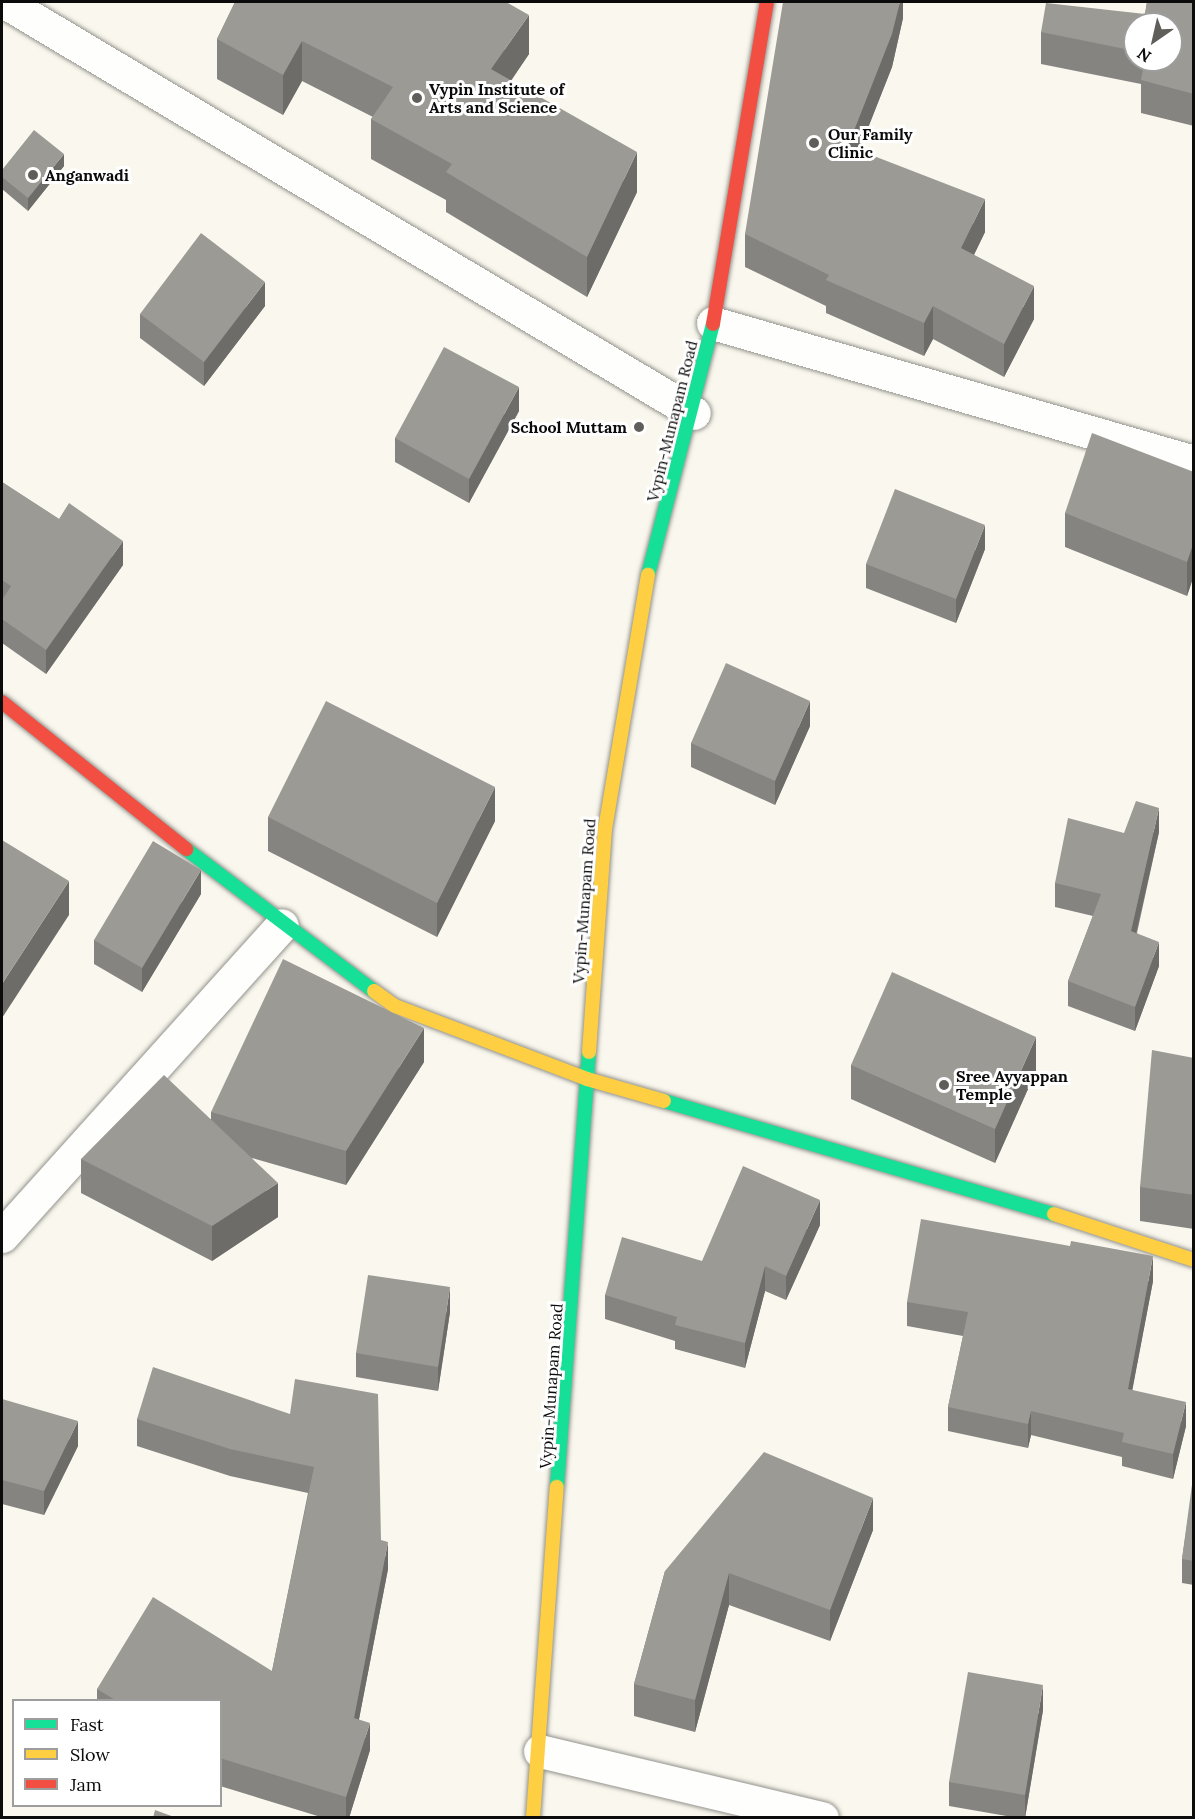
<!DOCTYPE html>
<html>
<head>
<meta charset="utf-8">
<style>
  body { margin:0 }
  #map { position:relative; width:1195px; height:1819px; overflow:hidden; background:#faf8ee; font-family:Lora,serif }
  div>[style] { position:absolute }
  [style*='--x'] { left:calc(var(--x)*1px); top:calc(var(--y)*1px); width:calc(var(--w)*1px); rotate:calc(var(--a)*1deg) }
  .roads { filter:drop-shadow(0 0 2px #93928d) drop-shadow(0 0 2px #93928d) }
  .street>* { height:33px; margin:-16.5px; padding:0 16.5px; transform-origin:16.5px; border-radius:16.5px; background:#fefefc }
  .fast>* { height:14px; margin:-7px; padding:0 7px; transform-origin:7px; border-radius:7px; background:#16e098 }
  .slow>* { height:14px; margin:-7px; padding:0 7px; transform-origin:7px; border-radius:7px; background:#ffcf43 }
  .jam>* { height:14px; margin:-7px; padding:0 7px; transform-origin:7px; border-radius:7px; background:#f24e42 }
  .wall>* { inset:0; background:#868480 }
  .shaded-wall>* { inset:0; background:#6d6c68 }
  .building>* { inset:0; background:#9c9a95 }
  .dots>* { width:16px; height:16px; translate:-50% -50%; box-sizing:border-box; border:3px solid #fff; border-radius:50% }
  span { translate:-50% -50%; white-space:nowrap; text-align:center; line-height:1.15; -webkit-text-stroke:6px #fff; paint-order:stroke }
  .poi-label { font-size:16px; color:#0b0b0b; font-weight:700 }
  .left { translate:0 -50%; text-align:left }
  .right { translate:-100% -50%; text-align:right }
  .street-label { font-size:16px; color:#0b0b0b }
  .frame { position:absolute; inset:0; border:3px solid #0b0b0b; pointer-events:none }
  .legend { position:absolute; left:12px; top:1699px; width:210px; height:108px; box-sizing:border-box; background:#fff; border:2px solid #9d9d9d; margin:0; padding:8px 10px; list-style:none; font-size:18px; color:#0b0b0b }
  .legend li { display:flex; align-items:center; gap:12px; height:30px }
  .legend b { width:30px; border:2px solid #9d9d9d }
  .north { position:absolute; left:1123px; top:12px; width:60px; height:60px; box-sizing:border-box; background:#fff; border:2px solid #9d9d9d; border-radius:50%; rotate:214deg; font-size:16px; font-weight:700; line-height:24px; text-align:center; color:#0b0b0b }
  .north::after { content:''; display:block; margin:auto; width:21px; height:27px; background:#5f5e5a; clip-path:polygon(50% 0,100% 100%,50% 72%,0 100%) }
</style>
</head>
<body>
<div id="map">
  <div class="roads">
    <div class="street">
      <i style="--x:5;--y:2;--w:802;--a:30.82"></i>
      <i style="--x:713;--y:323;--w:501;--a:16.12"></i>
      <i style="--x:2;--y:1236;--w:418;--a:-48"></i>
      <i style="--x:540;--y:1751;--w:290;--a:13.4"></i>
    </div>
    <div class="fast">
      <i style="--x:648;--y:575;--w:259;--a:-75.5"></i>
      <i style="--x:186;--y:849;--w:236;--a:37.1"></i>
      <i style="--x:664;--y:1101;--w:406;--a:16.2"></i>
      <i style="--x:557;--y:1487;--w:436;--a:-85.8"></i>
    </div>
    <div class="slow">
      <i style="--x:374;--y:991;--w:26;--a:36"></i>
      <i style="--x:395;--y:1006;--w:205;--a:20.8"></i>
      <i style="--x:587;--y:1079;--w:80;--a:15.9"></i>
      <i style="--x:589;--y:1052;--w:224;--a:-85.9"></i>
      <i style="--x:605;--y:829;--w:258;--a:-80.4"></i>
      <i style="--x:1054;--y:1214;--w:147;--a:18.2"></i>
      <i style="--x:533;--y:1818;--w:332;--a:-85.9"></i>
    </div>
    <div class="jam">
      <i style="--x:713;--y:324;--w:326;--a:-80.5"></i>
      <i style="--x:2;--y:702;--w:236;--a:38.6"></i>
    </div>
  </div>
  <div class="wall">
    <i style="clip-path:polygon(235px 2px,529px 54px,511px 81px,637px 192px,587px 297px,446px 212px,446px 200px,371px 159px,371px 119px,373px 117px,302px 81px,283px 115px,217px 79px,217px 39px)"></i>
    <i style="clip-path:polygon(903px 2px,903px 18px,892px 67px,859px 150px,985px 232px,974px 255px,1034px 319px,1004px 377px,933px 339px,924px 356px,826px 313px,826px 306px,745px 267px,745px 234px)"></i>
    <i style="clip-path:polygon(evenodd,1146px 2px,1194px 2px,1194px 126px,1141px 113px,1141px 84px,1041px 64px,1041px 32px,1145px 14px,1147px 2px,1146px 2px,1135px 24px,1171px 60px,1135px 60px,1135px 24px)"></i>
    <i style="clip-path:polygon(64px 166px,28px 211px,2px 189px,2px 170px)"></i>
    <i style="clip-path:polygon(265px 306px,204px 386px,140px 338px,140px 314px)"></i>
    <i style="clip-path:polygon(519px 411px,469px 503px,395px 462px,395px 438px)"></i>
    <i style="clip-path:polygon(1194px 472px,1194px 575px,1187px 596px,1065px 547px,1065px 513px)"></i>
    <i style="clip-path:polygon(2px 482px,59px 519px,123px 565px,46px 674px,2px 643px)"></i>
    <i style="clip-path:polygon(985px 549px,956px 623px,866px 588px,866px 564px)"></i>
    <i style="clip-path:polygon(810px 726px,775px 805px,691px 767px,691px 743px)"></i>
    <i style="clip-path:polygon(268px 817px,495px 821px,437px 937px,268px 851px)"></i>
    <i style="clip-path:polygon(1159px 832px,1137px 933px,1159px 966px,1135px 1031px,1068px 1006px,1068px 981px,1093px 916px,1055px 907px,1055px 883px,1124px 833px)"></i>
    <i style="clip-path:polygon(201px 894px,142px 992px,94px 964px,94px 940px)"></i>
    <i style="clip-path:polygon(1194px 1058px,1194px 1229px,1140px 1221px,1140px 1187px)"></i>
    <i style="clip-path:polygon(424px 1062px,346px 1185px,252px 1158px,278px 1217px,212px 1261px,81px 1193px,81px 1159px,211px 1119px,211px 1112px)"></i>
    <i style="clip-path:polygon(851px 1065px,1036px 1071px,995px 1163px,851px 1099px)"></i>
    <i style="clip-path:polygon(820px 1225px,786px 1300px,765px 1291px,745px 1368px,675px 1349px,675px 1341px,605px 1319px,605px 1295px,702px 1261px)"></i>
    <i style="clip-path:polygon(1153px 1281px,1132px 1390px,1186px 1426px,1173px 1479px,1122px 1466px,1122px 1457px,1031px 1435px,1028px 1448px,948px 1431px,948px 1407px,963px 1336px,907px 1326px,907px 1302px)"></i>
    <i style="clip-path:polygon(450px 1312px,438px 1391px,356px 1377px,356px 1353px)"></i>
    <i style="clip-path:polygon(2px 1399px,78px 1446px,44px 1515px,2px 1504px)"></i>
    <i style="clip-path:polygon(290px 1414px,381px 1540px,388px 1569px,359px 1719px,370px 1750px,349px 1818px,324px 1818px,220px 1786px,220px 1701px,97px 1701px,97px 1689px,272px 1671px,308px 1493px,230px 1476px,137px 1446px,137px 1419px)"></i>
    <i style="clip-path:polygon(1194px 1477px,1194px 1585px,1182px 1583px,1182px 1559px)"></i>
    <i style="clip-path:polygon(873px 1530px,830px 1641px,729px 1605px,695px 1732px,634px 1716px,634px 1684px,665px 1571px)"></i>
    <i style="clip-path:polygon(1043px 1710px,1025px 1818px,1018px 1818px,949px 1806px,949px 1782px)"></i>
  </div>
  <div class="shaded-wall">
    <i style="clip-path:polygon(900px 2px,903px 2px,903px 18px,892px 67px,848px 179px,848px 146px)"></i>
    <i style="clip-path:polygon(529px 15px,529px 54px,491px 109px,491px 69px)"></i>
    <i style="clip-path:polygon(302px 41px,302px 81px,283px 115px,283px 75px)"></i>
    <i style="clip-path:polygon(637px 152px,637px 192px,587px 297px,587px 257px)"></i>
    <i style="clip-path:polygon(64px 154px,64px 166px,28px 211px,28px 198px)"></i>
    <i style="clip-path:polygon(985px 199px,985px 232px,961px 281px,961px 248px)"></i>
    <i style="clip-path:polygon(265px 282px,265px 306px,204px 386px,204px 362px)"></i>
    <i style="clip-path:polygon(1034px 286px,1034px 319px,1004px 377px,1004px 344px)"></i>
    <i style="clip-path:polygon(933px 306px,933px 339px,924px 356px,924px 323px)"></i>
    <i style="clip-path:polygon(519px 387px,519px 411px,469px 503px,469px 479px)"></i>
    <i style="clip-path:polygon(985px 525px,985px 549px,956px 623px,956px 599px)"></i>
    <i style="clip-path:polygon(123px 541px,123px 565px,46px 674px,46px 650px)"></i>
    <i style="clip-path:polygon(1194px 541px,1194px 575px,1187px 596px,1187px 562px)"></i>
    <i style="clip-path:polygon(810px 701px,810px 726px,775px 805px,775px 781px)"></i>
    <i style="clip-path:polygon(495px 787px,495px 821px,437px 937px,437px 903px)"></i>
    <i style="clip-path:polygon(1159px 808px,1159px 832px,1131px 955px,1131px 931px)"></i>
    <i style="clip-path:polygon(201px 870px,201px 894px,142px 992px,142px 968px)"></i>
    <i style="clip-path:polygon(69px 881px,69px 915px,2px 1018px,2px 984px)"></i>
    <i style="clip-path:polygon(1159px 942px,1159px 966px,1135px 1031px,1135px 1007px)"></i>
    <i style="clip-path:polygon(424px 1028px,424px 1062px,346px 1185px,346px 1151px)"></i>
    <i style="clip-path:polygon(1036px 1037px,1036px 1071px,995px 1163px,995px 1129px)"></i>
    <i style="clip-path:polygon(278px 1183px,278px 1217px,212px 1261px,212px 1226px)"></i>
    <i style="clip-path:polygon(820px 1200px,820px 1225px,786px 1300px,786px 1276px)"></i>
    <i style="clip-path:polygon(1153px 1256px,1153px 1281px,1128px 1413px,1128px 1389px)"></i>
    <i style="clip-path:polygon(765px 1266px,765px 1291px,745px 1368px,745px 1343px)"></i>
    <i style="clip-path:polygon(450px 1287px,450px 1312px,438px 1391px,438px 1367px)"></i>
    <i style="clip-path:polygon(1186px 1402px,1186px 1426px,1173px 1479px,1173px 1454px)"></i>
    <i style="clip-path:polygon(1031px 1411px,1031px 1435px,1028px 1448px,1028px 1424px)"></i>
    <i style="clip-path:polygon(78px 1421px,78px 1446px,44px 1515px,44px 1491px)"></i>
    <i style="clip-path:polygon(873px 1498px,873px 1530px,830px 1641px,830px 1610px)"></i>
    <i style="clip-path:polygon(388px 1542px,388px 1569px,354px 1745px,354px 1718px)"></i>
    <i style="clip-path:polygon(729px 1573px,729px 1605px,695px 1732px,695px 1700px)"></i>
    <i style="clip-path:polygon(1043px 1685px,1043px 1710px,1025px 1818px,1025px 1795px)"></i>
    <i style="clip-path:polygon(370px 1723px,370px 1750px,349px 1818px,346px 1818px,346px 1797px)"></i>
  </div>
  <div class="building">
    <i style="clip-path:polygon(235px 2px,506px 2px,529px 15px,491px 69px,637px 152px,587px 257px,446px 172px,452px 164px,371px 119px,393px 87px,302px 41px,283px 75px,217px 39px)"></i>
    <i style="clip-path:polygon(783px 2px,900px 2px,892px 34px,848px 146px,985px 199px,961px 248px,1034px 286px,1004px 344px,933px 306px,924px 323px,826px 280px,829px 275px,745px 234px)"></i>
    <i style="clip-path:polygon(1147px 2px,1194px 2px,1194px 94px,1141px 80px,1145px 60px,1171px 60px,1171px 24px,1135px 24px,1135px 51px,1041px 32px,1046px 3px,1145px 14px)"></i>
    <i style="clip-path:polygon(34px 130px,64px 154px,28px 198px,2px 177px,2px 170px)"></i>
    <i style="clip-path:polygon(201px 233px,265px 282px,204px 362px,140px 314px)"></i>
    <i style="clip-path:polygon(444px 347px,519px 387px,469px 479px,395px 438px)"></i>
    <i style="clip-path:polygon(1092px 433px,1194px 472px,1194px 541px,1187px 562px,1065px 513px)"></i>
    <i style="clip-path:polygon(2px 482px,59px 519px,69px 503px,123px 541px,46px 650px,2px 619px,2px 600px,11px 586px,2px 580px)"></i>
    <i style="clip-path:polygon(895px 489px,985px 525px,956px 599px,866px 564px)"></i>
    <i style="clip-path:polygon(726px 663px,810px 701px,775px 781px,691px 743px)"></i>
    <i style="clip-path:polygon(326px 701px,495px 787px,437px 903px,268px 817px)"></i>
    <i style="clip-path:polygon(1136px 801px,1159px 808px,1131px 931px,1159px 942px,1135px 1007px,1068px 981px,1101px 894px,1055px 883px,1068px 818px,1124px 833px)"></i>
    <i style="clip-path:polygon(2px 840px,69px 881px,2px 984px)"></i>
    <i style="clip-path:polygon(153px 841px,201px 870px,142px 968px,94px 940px)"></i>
    <i style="clip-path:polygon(283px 959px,424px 1028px,346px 1151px,211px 1112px)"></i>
    <i style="clip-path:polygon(892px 972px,1036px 1037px,995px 1129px,851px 1065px)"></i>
    <i style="clip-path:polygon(1152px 1050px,1194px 1058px,1194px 1195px,1140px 1187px)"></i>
    <i style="clip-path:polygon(164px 1075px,278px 1183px,212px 1226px,81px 1159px)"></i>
    <i style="clip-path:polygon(743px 1166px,820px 1200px,786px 1276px,765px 1266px,745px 1343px,675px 1325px,677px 1317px,605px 1295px,622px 1237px,702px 1261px)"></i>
    <i style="clip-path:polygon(921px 1219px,1070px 1246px,1071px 1241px,1153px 1256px,1128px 1389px,1186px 1402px,1173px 1454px,1122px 1442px,1124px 1433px,1031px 1411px,1028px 1424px,948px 1407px,968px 1312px,907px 1302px)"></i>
    <i style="clip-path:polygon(368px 1275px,450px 1287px,438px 1367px,356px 1353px)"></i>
    <i style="clip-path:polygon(153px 1367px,290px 1414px,295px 1379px,378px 1394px,381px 1540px,388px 1542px,354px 1718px,370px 1723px,346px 1797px,220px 1758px,220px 1701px,117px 1701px,97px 1689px,153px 1597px,272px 1671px,314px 1467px,230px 1449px,137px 1419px)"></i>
    <i style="clip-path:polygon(2px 1399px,78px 1421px,44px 1491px,2px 1480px)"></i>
    <i style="clip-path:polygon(764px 1452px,873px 1498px,830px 1610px,729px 1573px,695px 1700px,634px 1684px,665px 1571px)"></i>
    <i style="clip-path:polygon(1193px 1477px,1194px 1477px,1194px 1561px,1182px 1559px)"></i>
    <i style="clip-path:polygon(968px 1672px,1043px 1685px,1025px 1795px,949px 1782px)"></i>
    <i style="clip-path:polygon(155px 1810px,177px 1818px,153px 1818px)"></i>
  </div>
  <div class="dots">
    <i style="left:417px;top:98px;background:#5f5e5a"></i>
    <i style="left:814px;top:143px;background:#5f5e5a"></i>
    <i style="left:33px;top:175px;background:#5f5e5a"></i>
    <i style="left:639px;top:427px;background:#5f5e5a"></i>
    <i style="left:944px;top:1085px;background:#5f5e5a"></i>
  </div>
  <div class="poi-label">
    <span class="left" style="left:429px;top:98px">Vypin Institute of<br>Arts and Science</span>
    <span class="left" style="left:828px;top:143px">Our Family<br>Clinic</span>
    <span class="left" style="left:45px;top:175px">Anganwadi</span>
    <span class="right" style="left:627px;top:427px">School Muttam</span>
    <span class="left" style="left:956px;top:1085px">Sree Ayyappan<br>Temple</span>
  </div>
  <div class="street-label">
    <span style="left:672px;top:421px;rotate:-76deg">Vypin-Munapam Road</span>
    <span style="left:584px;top:901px;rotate:-86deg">Vypin-Munapam Road</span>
    <span style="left:551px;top:1386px;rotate:-86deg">Vypin-Munapam Road</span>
  </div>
  <div class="frame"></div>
  <ul class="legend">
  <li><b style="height:8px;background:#16e098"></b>Fast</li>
  <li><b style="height:8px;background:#ffcf43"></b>Slow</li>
  <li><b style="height:8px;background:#f24e42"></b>Jam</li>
  </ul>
  <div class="north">N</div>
</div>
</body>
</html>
